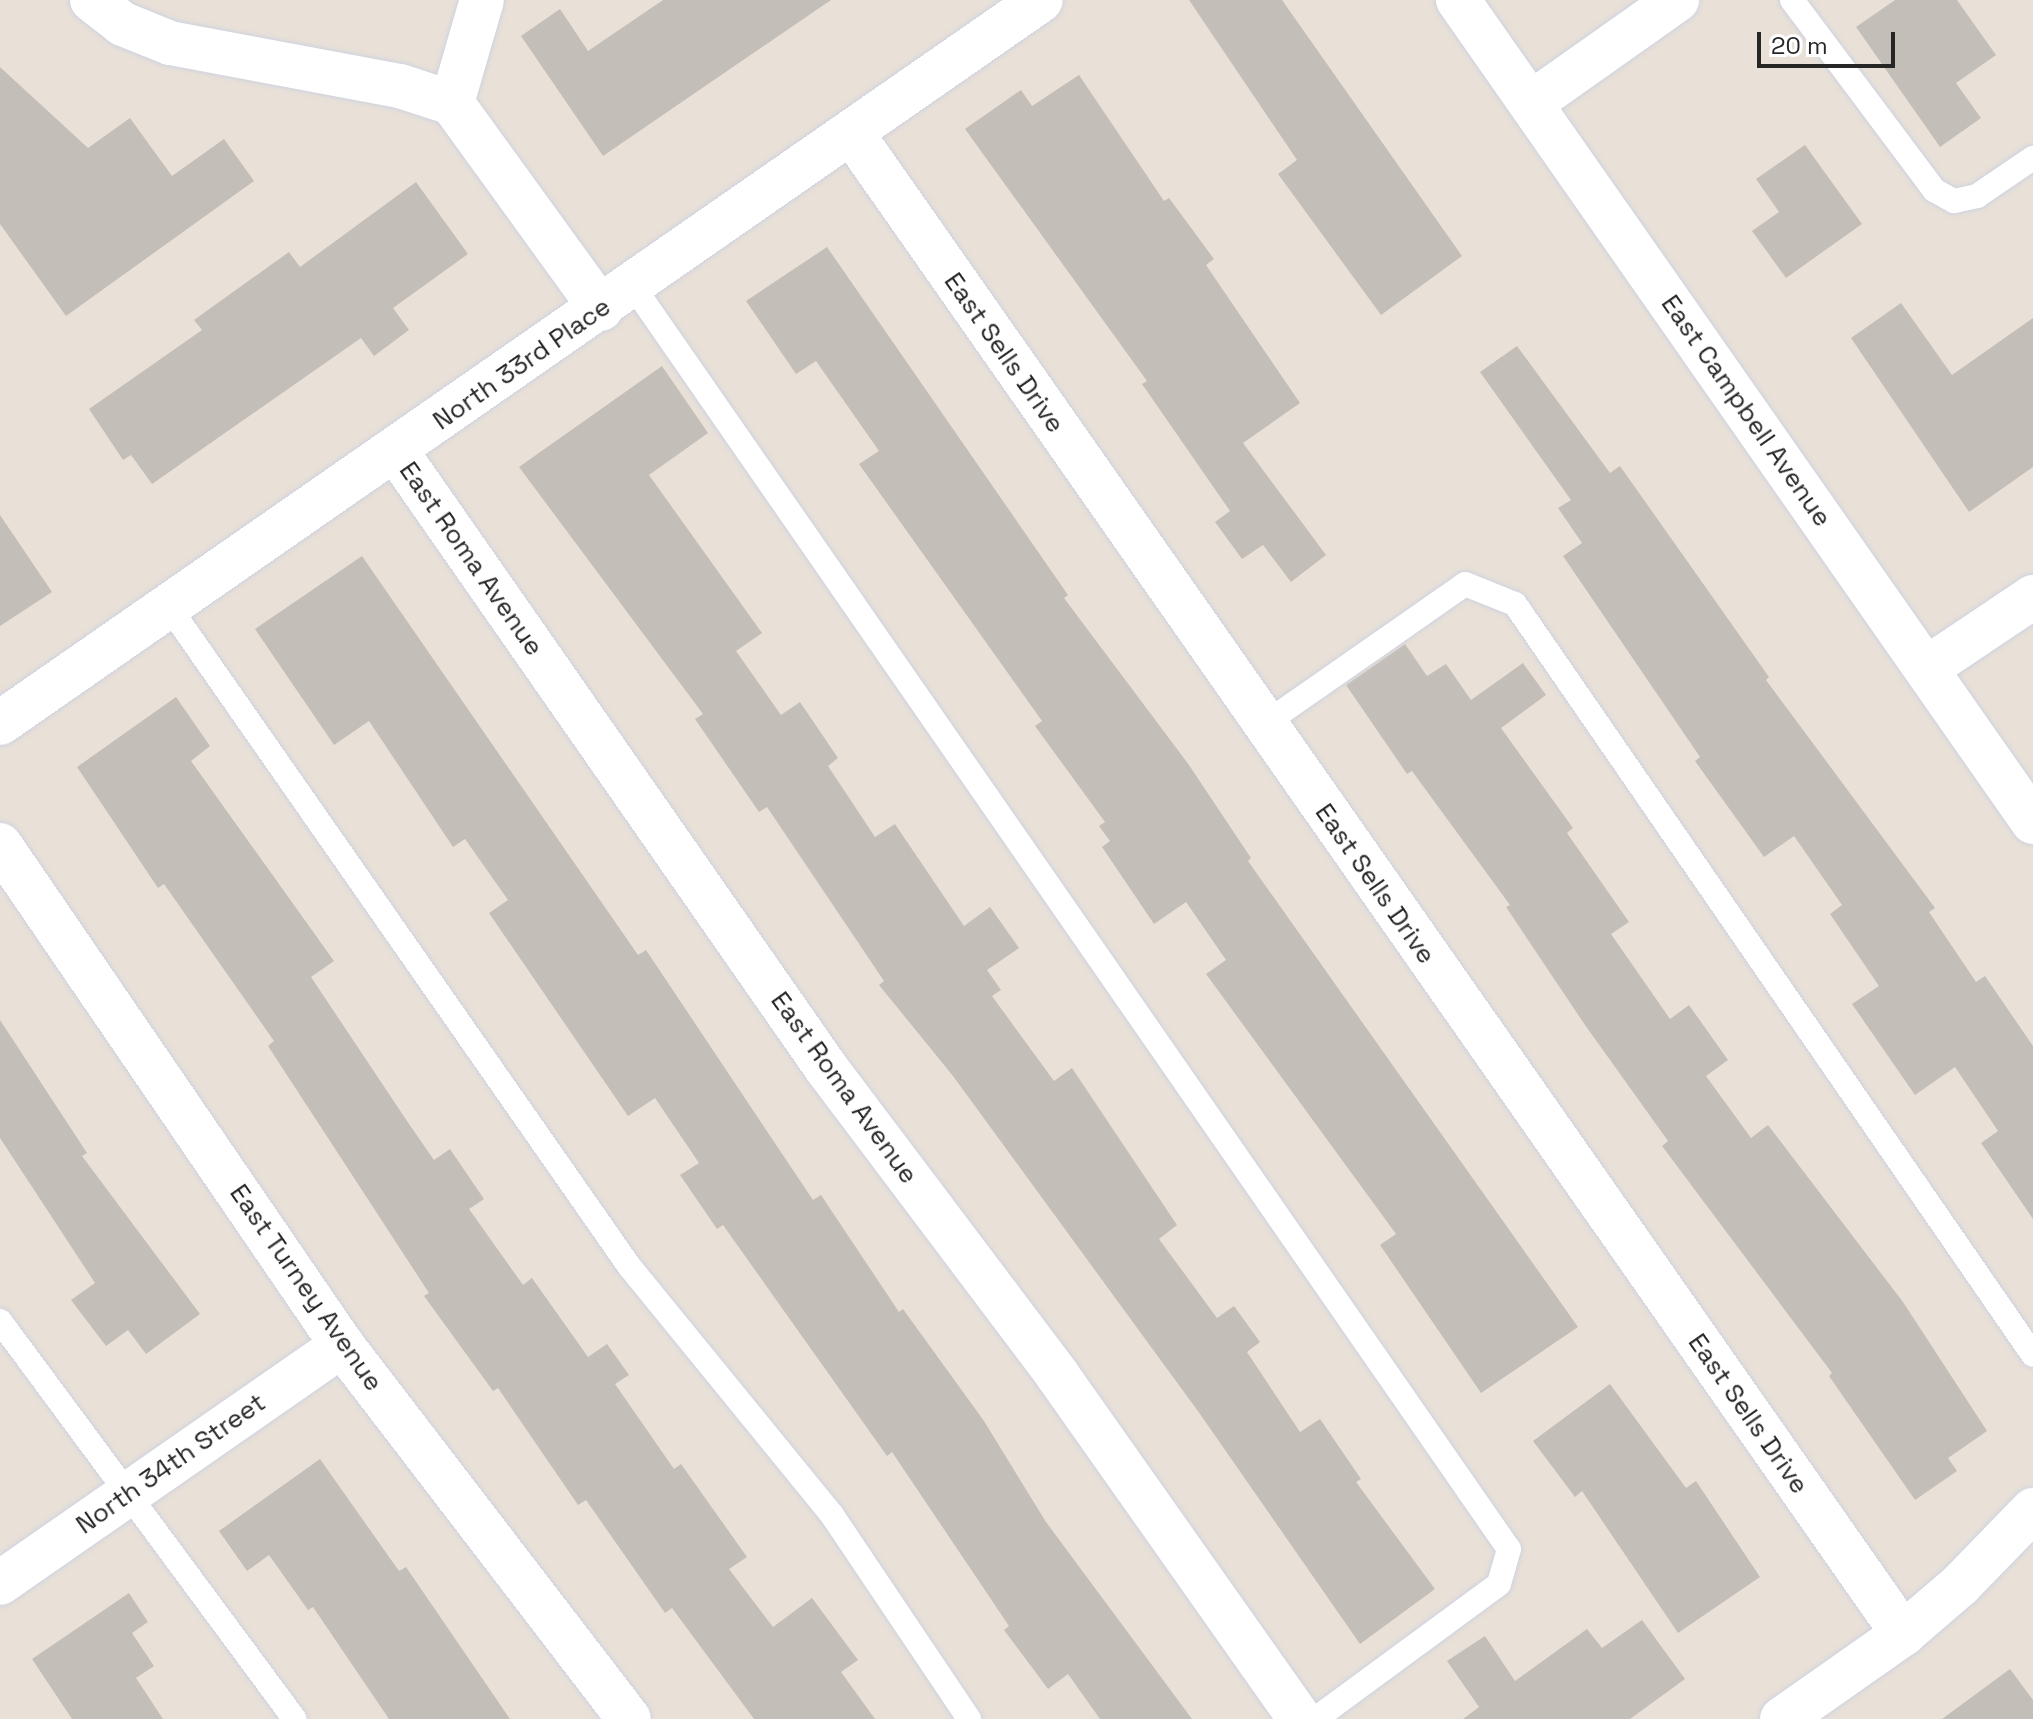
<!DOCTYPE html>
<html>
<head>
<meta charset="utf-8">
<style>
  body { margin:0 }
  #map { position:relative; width:2033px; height:1719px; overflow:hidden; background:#e9e1d8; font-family:"Space Grotesk",sans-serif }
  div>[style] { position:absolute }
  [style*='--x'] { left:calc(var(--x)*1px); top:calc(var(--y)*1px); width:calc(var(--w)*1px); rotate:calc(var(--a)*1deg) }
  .building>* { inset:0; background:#c4beb8 }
  .roads { filter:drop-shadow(0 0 2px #ced2df) drop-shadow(0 0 2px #ced2df) }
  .lane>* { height:24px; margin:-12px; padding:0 12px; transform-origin:12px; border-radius:12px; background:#fff }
  .street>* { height:44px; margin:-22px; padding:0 22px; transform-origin:22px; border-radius:22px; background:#fff }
  .secondary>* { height:44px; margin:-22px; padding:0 22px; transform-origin:22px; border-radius:22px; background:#fff }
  span { translate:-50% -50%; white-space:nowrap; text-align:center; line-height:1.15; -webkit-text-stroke:6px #fff; paint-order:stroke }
  .street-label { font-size:26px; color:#262626 }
  .scale { position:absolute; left:1757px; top:32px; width:138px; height:36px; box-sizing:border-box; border:4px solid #262626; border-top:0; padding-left:10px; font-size:24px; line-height:28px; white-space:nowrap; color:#262626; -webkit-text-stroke:6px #fff; paint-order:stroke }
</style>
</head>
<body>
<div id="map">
  <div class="building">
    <i style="clip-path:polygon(663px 0,831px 0,603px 156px,521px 36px,560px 9px,588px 51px)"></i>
    <i style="clip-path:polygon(1189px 0,1282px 0,1462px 256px,1381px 315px,1278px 174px,1297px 160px)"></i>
    <i style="clip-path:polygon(1895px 0,1957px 0,1996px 55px,1956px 83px,1981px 118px,1940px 147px,1856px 27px)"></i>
    <i style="clip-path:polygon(0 67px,88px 148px,130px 118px,172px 176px,224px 139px,254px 181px,66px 316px,0 224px)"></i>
    <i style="clip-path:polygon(1079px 75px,1164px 201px,1169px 198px,1214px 259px,1206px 265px,1300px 403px,1243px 443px,1326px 555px,1291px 582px,1263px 545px,1242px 559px,1215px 522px,1230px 511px,1142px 384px,1147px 381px,965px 129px,1021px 90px,1032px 106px)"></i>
    <i style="clip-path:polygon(1805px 145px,1862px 224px,1786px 278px,1752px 231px,1779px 212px,1756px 179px)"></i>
    <i style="clip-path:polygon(416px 182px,468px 254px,393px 308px,409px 330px,374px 356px,361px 338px,152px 484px,131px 455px,123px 460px,89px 409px,202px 330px,194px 320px,289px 252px,300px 267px)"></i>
    <i style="clip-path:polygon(827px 247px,1068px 595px,1064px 598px,1189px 765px,1251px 858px,1248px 861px,1578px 1327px,1481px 1393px,1380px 1245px,1396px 1234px,1206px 974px,1226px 960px,1186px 902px,1154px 924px,1102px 847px,1110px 841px,1099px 826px,1105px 822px,1035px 726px,1042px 721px,859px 464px,879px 451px,816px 361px,796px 374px,746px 301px)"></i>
    <i style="clip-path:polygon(1901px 303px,1952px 375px,2033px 318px,2033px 467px,1969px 512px,1851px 338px)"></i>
    <i style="clip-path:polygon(1517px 346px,1610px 473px,1620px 466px,1769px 677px,1766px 680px,1935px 908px,1929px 912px,1976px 982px,1985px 976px,2033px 1046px,2033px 1219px,1981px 1143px,1998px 1131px,1955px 1067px,1915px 1095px,1852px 1004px,1879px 986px,1830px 914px,1842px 905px,1794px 836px,1764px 857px,1695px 761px,1700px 757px,1563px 556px,1582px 543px,1558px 508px,1571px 500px,1480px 372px)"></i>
    <i style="clip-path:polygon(662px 366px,708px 433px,649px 475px,762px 633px,736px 651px,781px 715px,800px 702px,838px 758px,828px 766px,875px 837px,895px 824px,964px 926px,990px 907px,1019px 948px,987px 970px,1001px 990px,992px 996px,1054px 1081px,1072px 1068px,1177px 1225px,1159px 1239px,1217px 1318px,1234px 1306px,1260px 1342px,1247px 1352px,1300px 1432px,1320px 1419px,1361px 1479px,1356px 1482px,1435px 1589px,1360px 1644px,1200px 1414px,953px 1076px,879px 985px,884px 981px,767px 807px,759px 812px,695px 719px,703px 714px,519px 467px)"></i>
    <i style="clip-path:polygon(0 515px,52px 592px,0 626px)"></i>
    <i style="clip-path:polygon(362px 556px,638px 955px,646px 950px,813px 1200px,821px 1195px,899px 1312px,903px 1309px,984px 1421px,1046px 1522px,1192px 1719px,1100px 1719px,1068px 1674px,1048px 1689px,1004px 1630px,1009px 1626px,892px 1452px,887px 1456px,723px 1225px,717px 1229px,680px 1175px,699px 1163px,655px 1098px,628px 1116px,489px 913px,508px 900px,465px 839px,453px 847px,369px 721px,334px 745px,255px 629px)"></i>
    <i style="clip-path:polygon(1405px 644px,1427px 676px,1446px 664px,1471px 700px,1523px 663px,1546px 695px,1501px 728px,1573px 828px,1567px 833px,1629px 922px,1611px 934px,1670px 1019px,1689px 1005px,1728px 1060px,1706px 1076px,1751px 1138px,1768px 1125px,1903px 1302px,1987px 1431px,1948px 1458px,1957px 1471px,1915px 1500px,1829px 1376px,1832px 1373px,1662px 1146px,1668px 1141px,1585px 1025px,1506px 907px,1510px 905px,1412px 771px,1407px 774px,1346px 685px)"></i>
    <i style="clip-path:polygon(176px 697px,210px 746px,191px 761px,334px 961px,311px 977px,407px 1121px,434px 1160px,450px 1149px,484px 1199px,469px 1209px,523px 1285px,532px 1278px,588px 1357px,607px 1344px,629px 1375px,615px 1384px,674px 1469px,681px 1464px,747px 1557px,729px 1569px,773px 1627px,812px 1598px,858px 1660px,841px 1672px,875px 1719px,754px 1719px,672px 1608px,665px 1613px,586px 1500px,578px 1505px,498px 1388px,493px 1391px,424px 1296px,429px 1293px,268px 1046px,274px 1041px,164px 884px,158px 888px,77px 767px)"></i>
    <i style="clip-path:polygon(0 1020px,87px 1153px,82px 1156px,200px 1314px,146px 1354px,128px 1330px,106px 1346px,71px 1300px,95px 1283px,0 1138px)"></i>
    <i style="clip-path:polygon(1610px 1384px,1686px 1488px,1696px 1481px,1760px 1577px,1678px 1633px,1582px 1491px,1575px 1497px,1533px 1441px)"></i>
    <i style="clip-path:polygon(320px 1459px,399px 1571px,406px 1567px,510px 1719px,389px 1719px,313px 1607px,308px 1610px,269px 1555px,247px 1571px,219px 1531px)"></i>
    <i style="clip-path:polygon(129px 1593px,148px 1622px,132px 1633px,154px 1666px,136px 1678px,163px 1719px,72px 1719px,32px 1659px)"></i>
    <i style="clip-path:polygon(1642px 1620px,1685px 1679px,1630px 1719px,1463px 1719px,1479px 1707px,1447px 1661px,1485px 1636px,1515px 1681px,1587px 1629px,1602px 1648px)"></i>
    <i style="clip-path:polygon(2010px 1669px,2033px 1700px,2033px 1719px,1942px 1719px)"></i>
  </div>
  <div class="roads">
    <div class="lane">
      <i style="--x:1792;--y:0;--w:237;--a:53.2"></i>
      <i style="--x:1934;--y:190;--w:23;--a:29"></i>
      <i style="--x:1954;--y:201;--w:24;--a:-12"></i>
      <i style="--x:1977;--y:196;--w:68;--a:-34.2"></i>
      <i style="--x:633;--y:286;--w:1537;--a:55.26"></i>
      <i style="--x:1509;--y:1549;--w:36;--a:106"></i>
      <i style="--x:1499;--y:1584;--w:228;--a:143.7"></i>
      <i style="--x:169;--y:607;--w:804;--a:55.08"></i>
      <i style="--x:629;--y:1266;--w:321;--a:50.8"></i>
      <i style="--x:832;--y:1515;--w:246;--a:56.1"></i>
      <i style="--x:1263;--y:725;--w:246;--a:-34.9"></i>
      <i style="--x:1465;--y:584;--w:54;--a:21.8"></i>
      <i style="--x:1515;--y:604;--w:912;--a:55.4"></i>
      <i style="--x:0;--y:1321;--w:495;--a:53.5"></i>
    </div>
    <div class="street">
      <i style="--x:92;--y:0;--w:39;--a:38"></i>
      <i style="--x:123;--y:24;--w:51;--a:22"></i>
      <i style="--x:170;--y:43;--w:234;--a:10.6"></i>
      <i style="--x:400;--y:86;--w:55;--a:18.1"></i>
      <i style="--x:452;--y:103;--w:254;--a:54.1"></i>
      <i style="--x:452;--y:103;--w:107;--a:-73.8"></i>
      <i style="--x:1531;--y:103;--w:179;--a:-35.2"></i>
      <i style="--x:851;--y:132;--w:1834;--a:54.99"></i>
      <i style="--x:396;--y:451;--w:753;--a:55.11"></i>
      <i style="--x:827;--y:1069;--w:384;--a:53"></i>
      <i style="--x:1058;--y:1376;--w:420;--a:54.8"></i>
      <i style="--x:1927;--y:668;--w:128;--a:-33.8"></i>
      <i style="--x:0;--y:723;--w:1267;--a:-34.78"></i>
      <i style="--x:0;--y:845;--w:606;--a:55.63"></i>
      <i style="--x:342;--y:1345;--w:471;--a:52.5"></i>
      <i style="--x:0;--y:1583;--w:417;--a:-34.8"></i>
      <i style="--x:1782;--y:1719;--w:148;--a:-35.1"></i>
      <i style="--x:1903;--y:1634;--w:75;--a:-40.7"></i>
      <i style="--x:1960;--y:1585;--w:105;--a:-45.8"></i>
    </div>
    <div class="secondary">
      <i style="--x:1458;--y:0;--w:1003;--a:55.03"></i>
    </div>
  </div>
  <div class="street-label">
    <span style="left:1004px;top:353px;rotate:55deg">East Sells Drive</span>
    <span style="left:522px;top:364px;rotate:-35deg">North 33rd Place</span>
    <span style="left:1746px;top:411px;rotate:55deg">East Campbell Avenue</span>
    <span style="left:471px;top:559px;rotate:55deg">East Roma Avenue</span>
    <span style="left:1375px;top:884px;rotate:55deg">East Sells Drive</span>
    <span style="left:844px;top:1088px;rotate:54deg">East Roma Avenue</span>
    <span style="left:306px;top:1288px;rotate:55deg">East Turney Avenue</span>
    <span style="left:1748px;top:1414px;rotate:55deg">East Sells Drive</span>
    <span style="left:171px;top:1464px;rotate:-35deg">North 34th Street</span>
  </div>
  <div class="scale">20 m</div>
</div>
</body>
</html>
